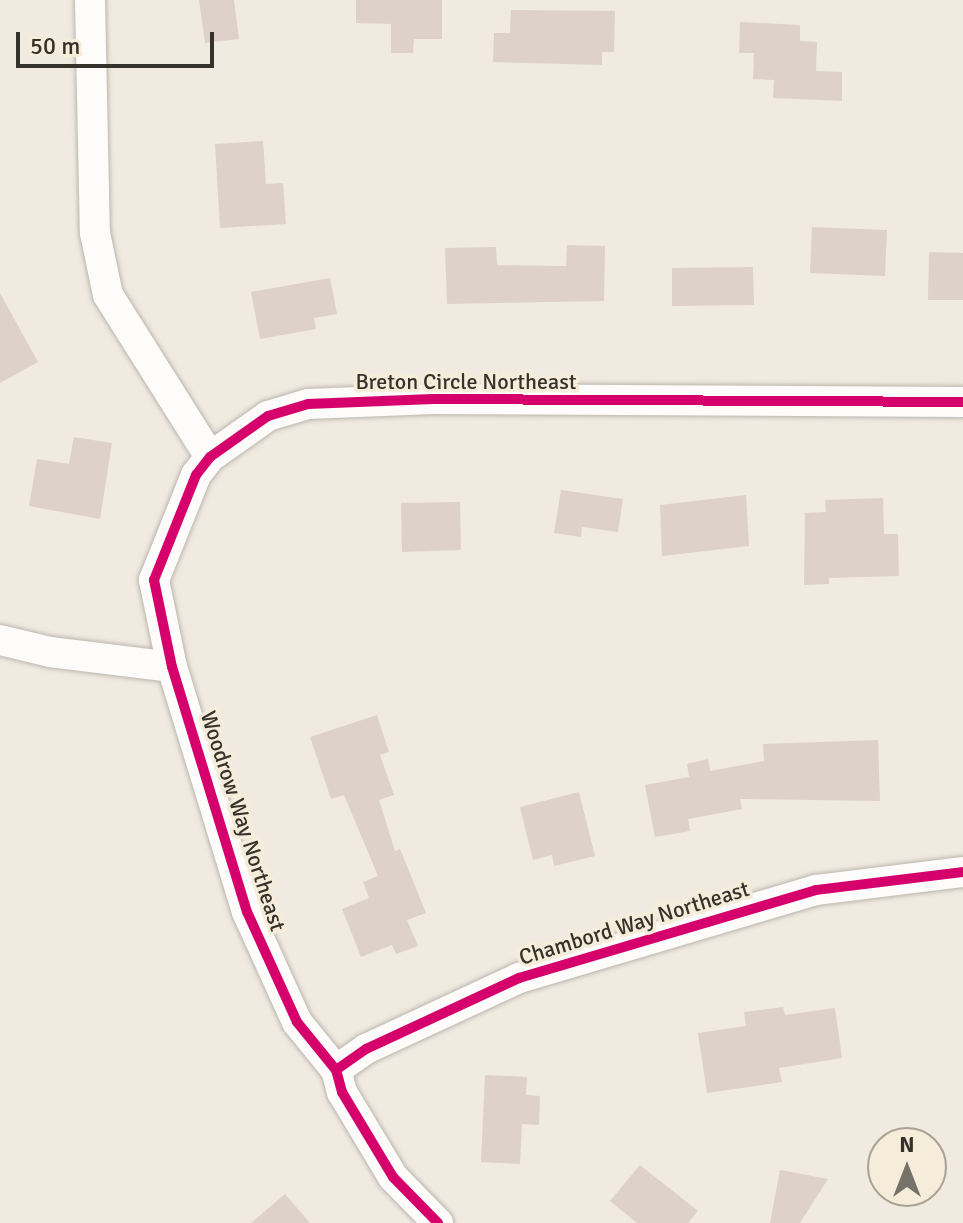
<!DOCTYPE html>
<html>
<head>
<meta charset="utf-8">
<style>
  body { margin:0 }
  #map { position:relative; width:963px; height:1223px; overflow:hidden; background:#f0eae0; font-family:Signika,sans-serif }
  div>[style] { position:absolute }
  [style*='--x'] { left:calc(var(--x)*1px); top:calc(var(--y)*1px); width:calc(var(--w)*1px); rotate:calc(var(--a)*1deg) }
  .building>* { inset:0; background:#ded1c9 }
  .roads { filter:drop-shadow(0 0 2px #bbb6ae) drop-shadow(0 0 2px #bbb6ae) }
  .minor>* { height:30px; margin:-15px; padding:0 15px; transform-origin:15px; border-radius:15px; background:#fdfcfa }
  .cycleway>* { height:10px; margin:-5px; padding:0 5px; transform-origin:5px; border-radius:5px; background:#d6006c }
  span { translate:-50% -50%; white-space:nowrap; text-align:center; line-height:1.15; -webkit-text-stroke:7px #f6ecda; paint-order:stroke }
  .street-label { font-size:22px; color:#35322b }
  .north { position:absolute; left:867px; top:1127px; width:80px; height:80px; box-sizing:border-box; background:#f6ecda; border:2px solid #a9a294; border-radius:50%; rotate:0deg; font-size:22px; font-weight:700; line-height:32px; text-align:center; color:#35322b }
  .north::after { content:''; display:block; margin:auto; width:28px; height:36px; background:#76726a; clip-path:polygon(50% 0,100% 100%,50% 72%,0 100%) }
  .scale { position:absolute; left:16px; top:32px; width:198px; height:36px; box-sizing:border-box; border:4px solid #35322b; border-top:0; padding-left:10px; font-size:24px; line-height:28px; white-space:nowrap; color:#35322b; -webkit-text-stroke:6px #f6ecda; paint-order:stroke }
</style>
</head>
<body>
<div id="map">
  <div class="building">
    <i style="clip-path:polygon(199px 0,234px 0,239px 39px,205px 43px)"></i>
    <i style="clip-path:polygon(356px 0,442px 0,442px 39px,414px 39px,413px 53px,391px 53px,391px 24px,356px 23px)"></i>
    <i style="clip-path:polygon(511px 10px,615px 11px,614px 52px,602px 52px,602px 65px,493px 62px,494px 33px,510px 33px)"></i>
    <i style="clip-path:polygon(740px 22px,800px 25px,800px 41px,817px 42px,816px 71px,842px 72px,842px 101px,773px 98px,774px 80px,753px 79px,754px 53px,739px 53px)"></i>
    <i style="clip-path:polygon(263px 141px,266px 184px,283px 183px,286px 224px,220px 228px,215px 144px)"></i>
    <i style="clip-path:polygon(812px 227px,887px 230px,885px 276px,810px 273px)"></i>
    <i style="clip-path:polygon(567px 245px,605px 246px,604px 301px,447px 304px,445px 248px,496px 247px,497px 265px,566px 266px)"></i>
    <i style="clip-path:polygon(929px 252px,963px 253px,963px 300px,928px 300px)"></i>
    <i style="clip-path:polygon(753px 267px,754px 305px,672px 306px,672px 268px)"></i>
    <i style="clip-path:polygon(330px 278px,337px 314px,314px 318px,316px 329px,260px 339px,251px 292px)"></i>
    <i style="clip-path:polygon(0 293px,38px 362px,0 383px)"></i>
    <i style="clip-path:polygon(74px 437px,112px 443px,100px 519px,29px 506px,37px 459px,69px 464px)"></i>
    <i style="clip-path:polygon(561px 490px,623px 499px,618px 532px,582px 527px,581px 537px,554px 533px)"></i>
    <i style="clip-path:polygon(746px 495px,749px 546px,662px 556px,660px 505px)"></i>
    <i style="clip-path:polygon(883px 498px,884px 534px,898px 534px,899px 576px,829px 578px,829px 584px,804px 585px,805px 513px,826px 512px,825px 500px)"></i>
    <i style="clip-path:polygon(460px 502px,461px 550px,402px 552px,401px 503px)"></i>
    <i style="clip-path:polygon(377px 715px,389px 752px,380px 755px,394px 795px,379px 800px,395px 851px,400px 849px,426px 913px,407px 920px,418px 946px,396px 954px,392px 945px,361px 957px,342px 909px,369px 898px,363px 882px,378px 876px,344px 795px,331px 799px,310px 737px)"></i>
    <i style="clip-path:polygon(878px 740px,880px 801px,740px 799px,742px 809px,688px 819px,690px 831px,655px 837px,645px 785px,689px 777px,687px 764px,708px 759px,710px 771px,764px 761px,763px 744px)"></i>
    <i style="clip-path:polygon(579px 792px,595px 856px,554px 866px,552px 855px,533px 860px,520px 807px)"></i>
    <i style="clip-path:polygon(783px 1007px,785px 1015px,835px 1008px,842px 1058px,779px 1068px,782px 1082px,707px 1093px,698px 1033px,746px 1026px,744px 1012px)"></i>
    <i style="clip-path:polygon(485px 1075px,527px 1077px,526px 1095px,540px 1096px,539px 1125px,522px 1124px,520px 1164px,481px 1162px)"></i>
    <i style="clip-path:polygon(640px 1165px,698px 1211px,688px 1223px,637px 1223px,610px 1201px)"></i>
    <i style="clip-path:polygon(780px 1170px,828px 1179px,800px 1223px,770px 1223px)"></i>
    <i style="clip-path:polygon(285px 1194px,310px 1223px,251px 1223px)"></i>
  </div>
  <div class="roads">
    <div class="minor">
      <i style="--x:90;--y:0;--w:233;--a:88.8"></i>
      <i style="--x:95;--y:233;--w:63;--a:78.2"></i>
      <i style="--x:108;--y:295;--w:191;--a:57.8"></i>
      <i style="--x:0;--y:640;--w:51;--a:13.5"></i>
      <i style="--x:50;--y:652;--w:123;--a:7"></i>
      <i style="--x:336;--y:1070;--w:37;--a:-35"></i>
      <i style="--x:366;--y:1049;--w:169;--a:-24.9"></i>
      <i style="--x:519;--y:978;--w:310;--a:-16.5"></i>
      <i style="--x:816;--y:890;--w:148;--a:-7"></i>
      <i style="--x:438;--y:1223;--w:64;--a:-134.4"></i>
      <i style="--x:393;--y:1177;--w:99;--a:-121"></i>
      <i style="--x:342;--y:1092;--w:23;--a:-105"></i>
      <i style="--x:336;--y:1070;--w:62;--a:-129.1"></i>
      <i style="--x:297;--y:1022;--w:121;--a:-114.4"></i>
      <i style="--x:247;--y:912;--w:256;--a:-107"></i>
      <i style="--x:172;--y:667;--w:89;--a:-101.7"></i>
      <i style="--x:154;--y:580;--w:113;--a:-68.2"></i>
      <i style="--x:196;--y:475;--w:23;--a:-52"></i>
      <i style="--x:210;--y:457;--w:71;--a:-35.3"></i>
      <i style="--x:268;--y:416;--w:42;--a:-16.7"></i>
      <i style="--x:308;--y:404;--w:125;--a:-2.3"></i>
      <i style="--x:433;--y:399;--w:530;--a:0.32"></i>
    </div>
  </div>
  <div class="cycleway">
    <i style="--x:336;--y:1070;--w:37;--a:-35"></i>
    <i style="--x:366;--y:1049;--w:169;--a:-24.9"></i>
    <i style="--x:519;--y:978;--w:310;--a:-16.5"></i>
    <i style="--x:816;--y:890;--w:148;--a:-7"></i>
    <i style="--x:438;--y:1223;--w:64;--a:-134.4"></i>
    <i style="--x:393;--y:1177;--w:99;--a:-121"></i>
    <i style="--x:342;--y:1092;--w:23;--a:-105"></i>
    <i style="--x:336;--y:1070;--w:62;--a:-129.1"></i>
    <i style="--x:297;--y:1022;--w:121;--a:-114.4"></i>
    <i style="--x:247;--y:912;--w:256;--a:-107"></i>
    <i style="--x:172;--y:667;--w:89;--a:-101.7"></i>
    <i style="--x:154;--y:580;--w:113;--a:-68.2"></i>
    <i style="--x:196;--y:475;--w:23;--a:-52"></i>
    <i style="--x:210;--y:457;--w:71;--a:-35.3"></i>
    <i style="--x:268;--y:416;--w:42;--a:-16.7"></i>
    <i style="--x:308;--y:404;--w:125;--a:-2.3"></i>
    <i style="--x:433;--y:399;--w:530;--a:0.32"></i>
  </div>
  <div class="street-label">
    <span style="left:466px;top:382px">Breton Circle Northeast</span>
    <span style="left:243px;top:821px;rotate:72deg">Woodrow Way Northeast</span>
    <span style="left:634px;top:923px;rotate:-17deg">Chambord Way Northeast</span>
  </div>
  <div class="north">N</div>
  <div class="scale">50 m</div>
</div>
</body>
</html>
